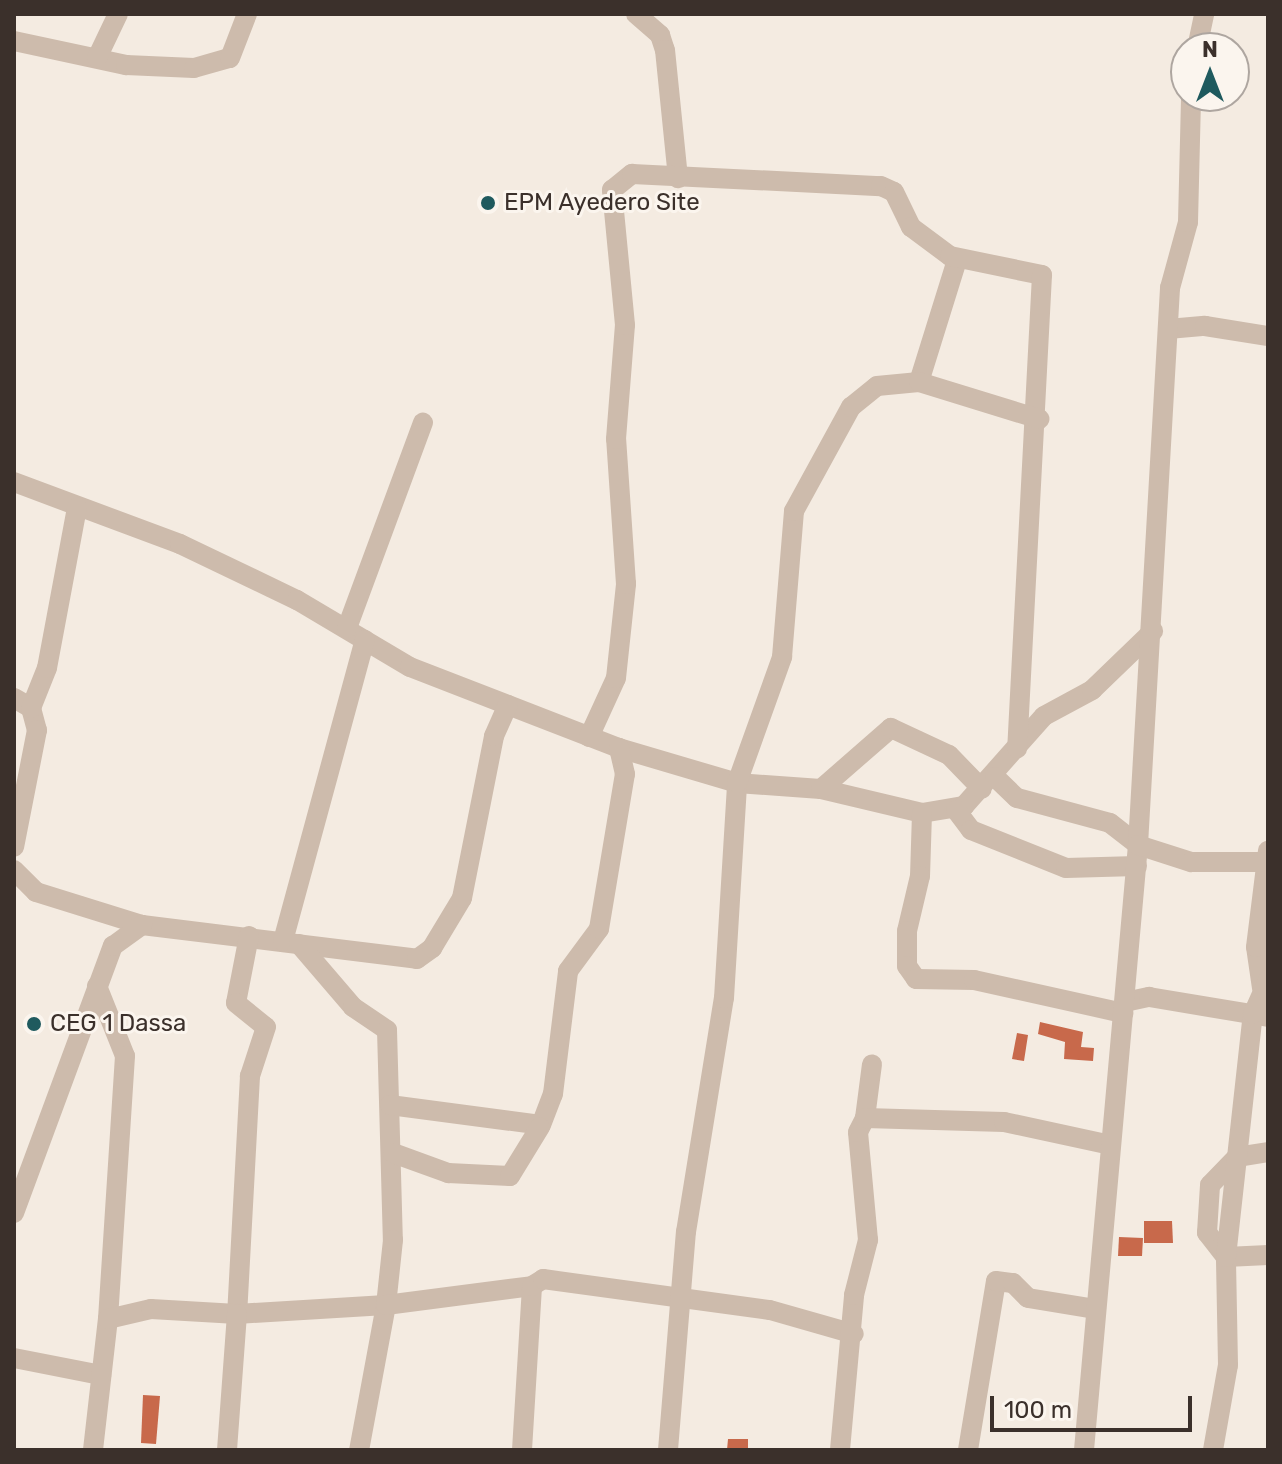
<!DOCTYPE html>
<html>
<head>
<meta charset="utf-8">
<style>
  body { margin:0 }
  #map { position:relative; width:1282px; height:1464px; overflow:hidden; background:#f4ebe1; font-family:Rubik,sans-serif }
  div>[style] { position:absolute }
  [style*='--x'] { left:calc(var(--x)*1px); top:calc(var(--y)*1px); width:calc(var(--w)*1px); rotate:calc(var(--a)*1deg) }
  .building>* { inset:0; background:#c8694b }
  .minor>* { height:20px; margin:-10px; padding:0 10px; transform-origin:10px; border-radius:10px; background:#cdbbac }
  .dots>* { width:22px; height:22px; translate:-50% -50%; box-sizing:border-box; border:4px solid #fbf5ee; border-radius:50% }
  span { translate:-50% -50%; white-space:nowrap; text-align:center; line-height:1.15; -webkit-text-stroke:6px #fbf5ee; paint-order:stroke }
  .poi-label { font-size:24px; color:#3b302b }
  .left { translate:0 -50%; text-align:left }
  .frame { position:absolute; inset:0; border:16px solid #3b302b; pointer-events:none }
  .north { position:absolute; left:1170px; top:32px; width:80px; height:80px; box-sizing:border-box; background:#fbf5ee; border:2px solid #aea6a0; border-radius:50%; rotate:0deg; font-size:22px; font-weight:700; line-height:32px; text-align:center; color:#3b302b }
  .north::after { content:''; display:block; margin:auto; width:28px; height:36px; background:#1f5a5e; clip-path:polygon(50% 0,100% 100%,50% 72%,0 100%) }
  .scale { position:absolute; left:990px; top:1396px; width:202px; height:36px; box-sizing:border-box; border:4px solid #3b302b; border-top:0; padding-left:10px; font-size:24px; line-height:28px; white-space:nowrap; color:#3b302b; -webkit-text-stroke:6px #fbf5ee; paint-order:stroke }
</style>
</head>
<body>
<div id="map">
  <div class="building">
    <i style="clip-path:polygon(1040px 1022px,1083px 1032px,1081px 1047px,1094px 1048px,1093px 1061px,1064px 1059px,1065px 1042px,1038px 1034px)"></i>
    <i style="clip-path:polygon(1017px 1033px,1028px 1035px,1024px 1061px,1012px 1059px)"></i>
    <i style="clip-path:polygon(1144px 1221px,1172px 1221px,1173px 1243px,1144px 1243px)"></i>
    <i style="clip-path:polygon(1119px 1237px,1143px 1238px,1142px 1256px,1118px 1256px)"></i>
    <i style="clip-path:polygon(143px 1395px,160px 1396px,156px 1444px,141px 1443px)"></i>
    <i style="clip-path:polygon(728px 1439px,748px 1439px,748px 1450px,727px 1450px)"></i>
  </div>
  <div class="minor">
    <i style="--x:636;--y:14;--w:32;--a:41"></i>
    <i style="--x:660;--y:35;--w:16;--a:72"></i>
    <i style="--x:665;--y:50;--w:129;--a:84.2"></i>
    <i style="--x:14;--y:41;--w:115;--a:12.1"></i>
    <i style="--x:126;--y:65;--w:68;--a:2.5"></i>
    <i style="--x:194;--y:68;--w:37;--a:-16"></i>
    <i style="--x:230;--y:58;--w:47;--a:-68.9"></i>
    <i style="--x:1197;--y:48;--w:35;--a:-78"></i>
    <i style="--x:97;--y:58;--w:49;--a:-64.5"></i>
    <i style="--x:1168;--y:329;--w:37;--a:-5"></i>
    <i style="--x:1205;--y:326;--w:64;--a:9"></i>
    <i style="--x:919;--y:382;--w:128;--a:-72.7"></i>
    <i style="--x:14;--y:482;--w:177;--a:20.5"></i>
    <i style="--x:180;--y:544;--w:130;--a:25.6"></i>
    <i style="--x:297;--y:600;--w:131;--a:30.7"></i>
    <i style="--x:410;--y:667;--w:224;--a:21.2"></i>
    <i style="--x:619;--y:748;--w:123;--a:16.5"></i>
    <i style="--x:737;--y:783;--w:84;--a:4.1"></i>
    <i style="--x:821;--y:789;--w:104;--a:13.4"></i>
    <i style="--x:922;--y:813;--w:43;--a:-9.5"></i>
    <i style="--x:964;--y:806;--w:120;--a:-48.4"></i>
    <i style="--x:1044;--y:716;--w:55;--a:-28.4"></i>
    <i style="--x:1092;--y:690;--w:85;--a:-44"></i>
    <i style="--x:347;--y:628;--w:219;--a:-69.7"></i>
    <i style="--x:14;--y:698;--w:20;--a:30"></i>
    <i style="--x:31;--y:708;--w:23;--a:75"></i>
    <i style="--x:37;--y:730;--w:119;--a:101.1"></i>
    <i style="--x:31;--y:708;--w:43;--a:-68.2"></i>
    <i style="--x:47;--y:668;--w:163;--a:-79.4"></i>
    <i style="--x:589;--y:737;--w:65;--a:-65.4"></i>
    <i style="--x:616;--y:678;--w:95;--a:-83.9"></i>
    <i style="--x:626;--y:584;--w:145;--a:-93.9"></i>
    <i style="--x:616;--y:439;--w:114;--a:-85.5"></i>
    <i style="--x:625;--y:325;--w:136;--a:-95.5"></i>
    <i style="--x:612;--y:190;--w:26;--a:-39"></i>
    <i style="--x:632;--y:174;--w:249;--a:2.8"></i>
    <i style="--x:881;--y:186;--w:14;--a:25"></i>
    <i style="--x:894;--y:192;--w:39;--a:64"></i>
    <i style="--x:911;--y:227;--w:49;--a:36.6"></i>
    <i style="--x:950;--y:256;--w:94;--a:11.7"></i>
    <i style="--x:1042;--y:275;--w:474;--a:93"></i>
    <i style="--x:995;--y:777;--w:30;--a:44"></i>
    <i style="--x:1017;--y:798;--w:96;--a:15"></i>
    <i style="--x:1110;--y:823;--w:36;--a:38"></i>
    <i style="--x:1138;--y:845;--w:558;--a:-86.71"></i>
    <i style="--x:1170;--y:288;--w:68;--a:-74.7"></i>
    <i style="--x:1188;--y:222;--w:126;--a:-88.6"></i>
    <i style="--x:821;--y:789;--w:93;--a:-41.1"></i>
    <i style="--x:891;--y:728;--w:64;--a:25"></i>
    <i style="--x:949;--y:755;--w:47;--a:45.9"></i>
    <i style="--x:956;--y:810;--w:25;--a:53"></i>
    <i style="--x:971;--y:830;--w:102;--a:21.8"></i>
    <i style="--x:1066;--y:868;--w:71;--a:-1.6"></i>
    <i style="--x:922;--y:813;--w:63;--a:91.8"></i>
    <i style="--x:920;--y:876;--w:57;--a:103.3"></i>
    <i style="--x:907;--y:931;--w:35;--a:90"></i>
    <i style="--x:907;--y:966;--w:16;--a:55"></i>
    <i style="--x:916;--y:979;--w:58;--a:1"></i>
    <i style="--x:974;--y:980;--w:153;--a:12.5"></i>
    <i style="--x:14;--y:870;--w:31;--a:45"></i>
    <i style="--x:36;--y:892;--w:111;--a:17.3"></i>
    <i style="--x:142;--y:925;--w:277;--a:7"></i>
    <i style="--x:417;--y:959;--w:19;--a:-36"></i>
    <i style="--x:432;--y:948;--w:58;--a:-59"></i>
    <i style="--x:462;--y:898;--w:165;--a:-78.8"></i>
    <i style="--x:494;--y:736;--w:34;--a:-66"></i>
    <i style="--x:249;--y:936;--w:68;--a:101"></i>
    <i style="--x:236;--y:1003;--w:38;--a:39"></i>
    <i style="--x:266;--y:1027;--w:52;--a:108.1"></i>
    <i style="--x:250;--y:1076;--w:238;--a:93.1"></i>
    <i style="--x:237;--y:1314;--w:149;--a:-3.5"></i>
    <i style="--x:386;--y:1305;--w:147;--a:100.5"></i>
    <i style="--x:283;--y:941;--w:312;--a:-74.8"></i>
    <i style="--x:299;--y:944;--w:83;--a:49.4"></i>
    <i style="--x:353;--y:1007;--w:41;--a:34.1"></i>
    <i style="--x:387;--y:1030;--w:210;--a:88.4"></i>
    <i style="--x:393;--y:1240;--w:65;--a:96.1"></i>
    <i style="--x:386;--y:1305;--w:147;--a:-7.4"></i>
    <i style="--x:97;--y:986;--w:75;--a:68.2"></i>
    <i style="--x:125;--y:1056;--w:264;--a:93.7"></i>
    <i style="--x:1262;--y:988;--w:41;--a:-98.3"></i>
    <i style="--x:1256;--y:947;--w:97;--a:-82.9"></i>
    <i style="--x:1125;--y:1002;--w:25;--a:-12"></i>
    <i style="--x:1149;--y:997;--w:121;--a:9.5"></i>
    <i style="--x:390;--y:1105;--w:152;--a:7.5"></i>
    <i style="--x:541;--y:1125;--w:33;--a:-69"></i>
    <i style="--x:553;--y:1094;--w:124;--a:-83"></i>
    <i style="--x:568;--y:971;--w:52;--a:-53.6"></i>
    <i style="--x:599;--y:929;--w:157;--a:-80.5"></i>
    <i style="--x:625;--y:774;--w:27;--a:-103"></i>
    <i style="--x:865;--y:1118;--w:54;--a:-82.6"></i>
    <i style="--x:393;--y:1153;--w:59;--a:20"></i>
    <i style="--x:448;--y:1173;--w:62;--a:2.8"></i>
    <i style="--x:510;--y:1176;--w:57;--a:-58.5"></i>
    <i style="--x:14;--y:1213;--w:285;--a:-69.7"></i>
    <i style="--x:113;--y:946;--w:36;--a:-36"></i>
    <i style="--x:1226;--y:1257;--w:31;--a:-128"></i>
    <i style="--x:1207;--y:1233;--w:48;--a:-86.4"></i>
    <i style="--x:1210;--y:1185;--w:39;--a:-46"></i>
    <i style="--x:1237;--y:1157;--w:31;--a:-9"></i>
    <i style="--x:1226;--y:1257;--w:42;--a:-2.7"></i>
    <i style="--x:14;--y:1358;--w:89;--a:11.1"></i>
    <i style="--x:93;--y:1450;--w:132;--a:-83.5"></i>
    <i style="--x:108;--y:1319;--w:44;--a:-13.1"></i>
    <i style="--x:151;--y:1309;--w:86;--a:3.3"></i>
    <i style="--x:237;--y:1314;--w:136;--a:94.2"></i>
    <i style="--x:522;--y:1450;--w:164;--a:-86.5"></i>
    <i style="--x:532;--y:1286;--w:13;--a:-32"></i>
    <i style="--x:543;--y:1279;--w:229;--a:7.8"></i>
    <i style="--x:770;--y:1310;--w:87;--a:15.9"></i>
    <i style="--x:668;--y:1450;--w:219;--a:-85.3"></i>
    <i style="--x:686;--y:1232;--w:237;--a:-80.8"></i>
    <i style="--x:724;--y:998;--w:215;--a:-86.5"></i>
    <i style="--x:737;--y:783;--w:134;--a:-70.3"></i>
    <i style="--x:782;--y:657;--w:146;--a:-85.3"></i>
    <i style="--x:794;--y:511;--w:119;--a:-61.3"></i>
    <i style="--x:851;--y:407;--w:33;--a:-39"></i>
    <i style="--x:877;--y:386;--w:42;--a:-5.4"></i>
    <i style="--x:919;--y:382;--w:126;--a:17.1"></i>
    <i style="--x:840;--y:1450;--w:156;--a:-84.8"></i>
    <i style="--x:854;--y:1295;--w:57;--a:-75.7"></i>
    <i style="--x:868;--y:1240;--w:108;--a:-95.3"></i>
    <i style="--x:858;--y:1132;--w:16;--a:-63"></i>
    <i style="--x:865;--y:1118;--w:139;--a:1.6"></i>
    <i style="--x:1004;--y:1122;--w:108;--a:12.2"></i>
    <i style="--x:968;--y:1450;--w:171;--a:-80.6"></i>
    <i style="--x:996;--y:1281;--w:17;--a:7"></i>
    <i style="--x:1013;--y:1283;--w:21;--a:45"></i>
    <i style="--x:1028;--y:1298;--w:69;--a:9.2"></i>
    <i style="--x:1084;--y:1450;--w:607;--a:-84.9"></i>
    <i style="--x:1138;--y:845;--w:56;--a:17.8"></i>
    <i style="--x:1191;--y:862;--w:70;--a:0"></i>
    <i style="--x:1213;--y:1450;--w:86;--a:-80"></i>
    <i style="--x:1228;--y:1365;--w:108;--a:-91.1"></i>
    <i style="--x:1226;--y:1257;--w:244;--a:-83.7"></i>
    <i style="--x:1253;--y:1014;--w:37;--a:-66"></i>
  </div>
  <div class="dots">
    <i style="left:488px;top:203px;background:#1f5a5e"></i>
    <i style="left:34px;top:1024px;background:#1f5a5e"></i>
  </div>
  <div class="poi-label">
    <span class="left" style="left:504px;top:203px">EPM Ayedero Site</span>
    <span class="left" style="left:50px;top:1024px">CEG 1 Dassa</span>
  </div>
  <div class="frame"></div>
  <div class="north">N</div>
  <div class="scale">100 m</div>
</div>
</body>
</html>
